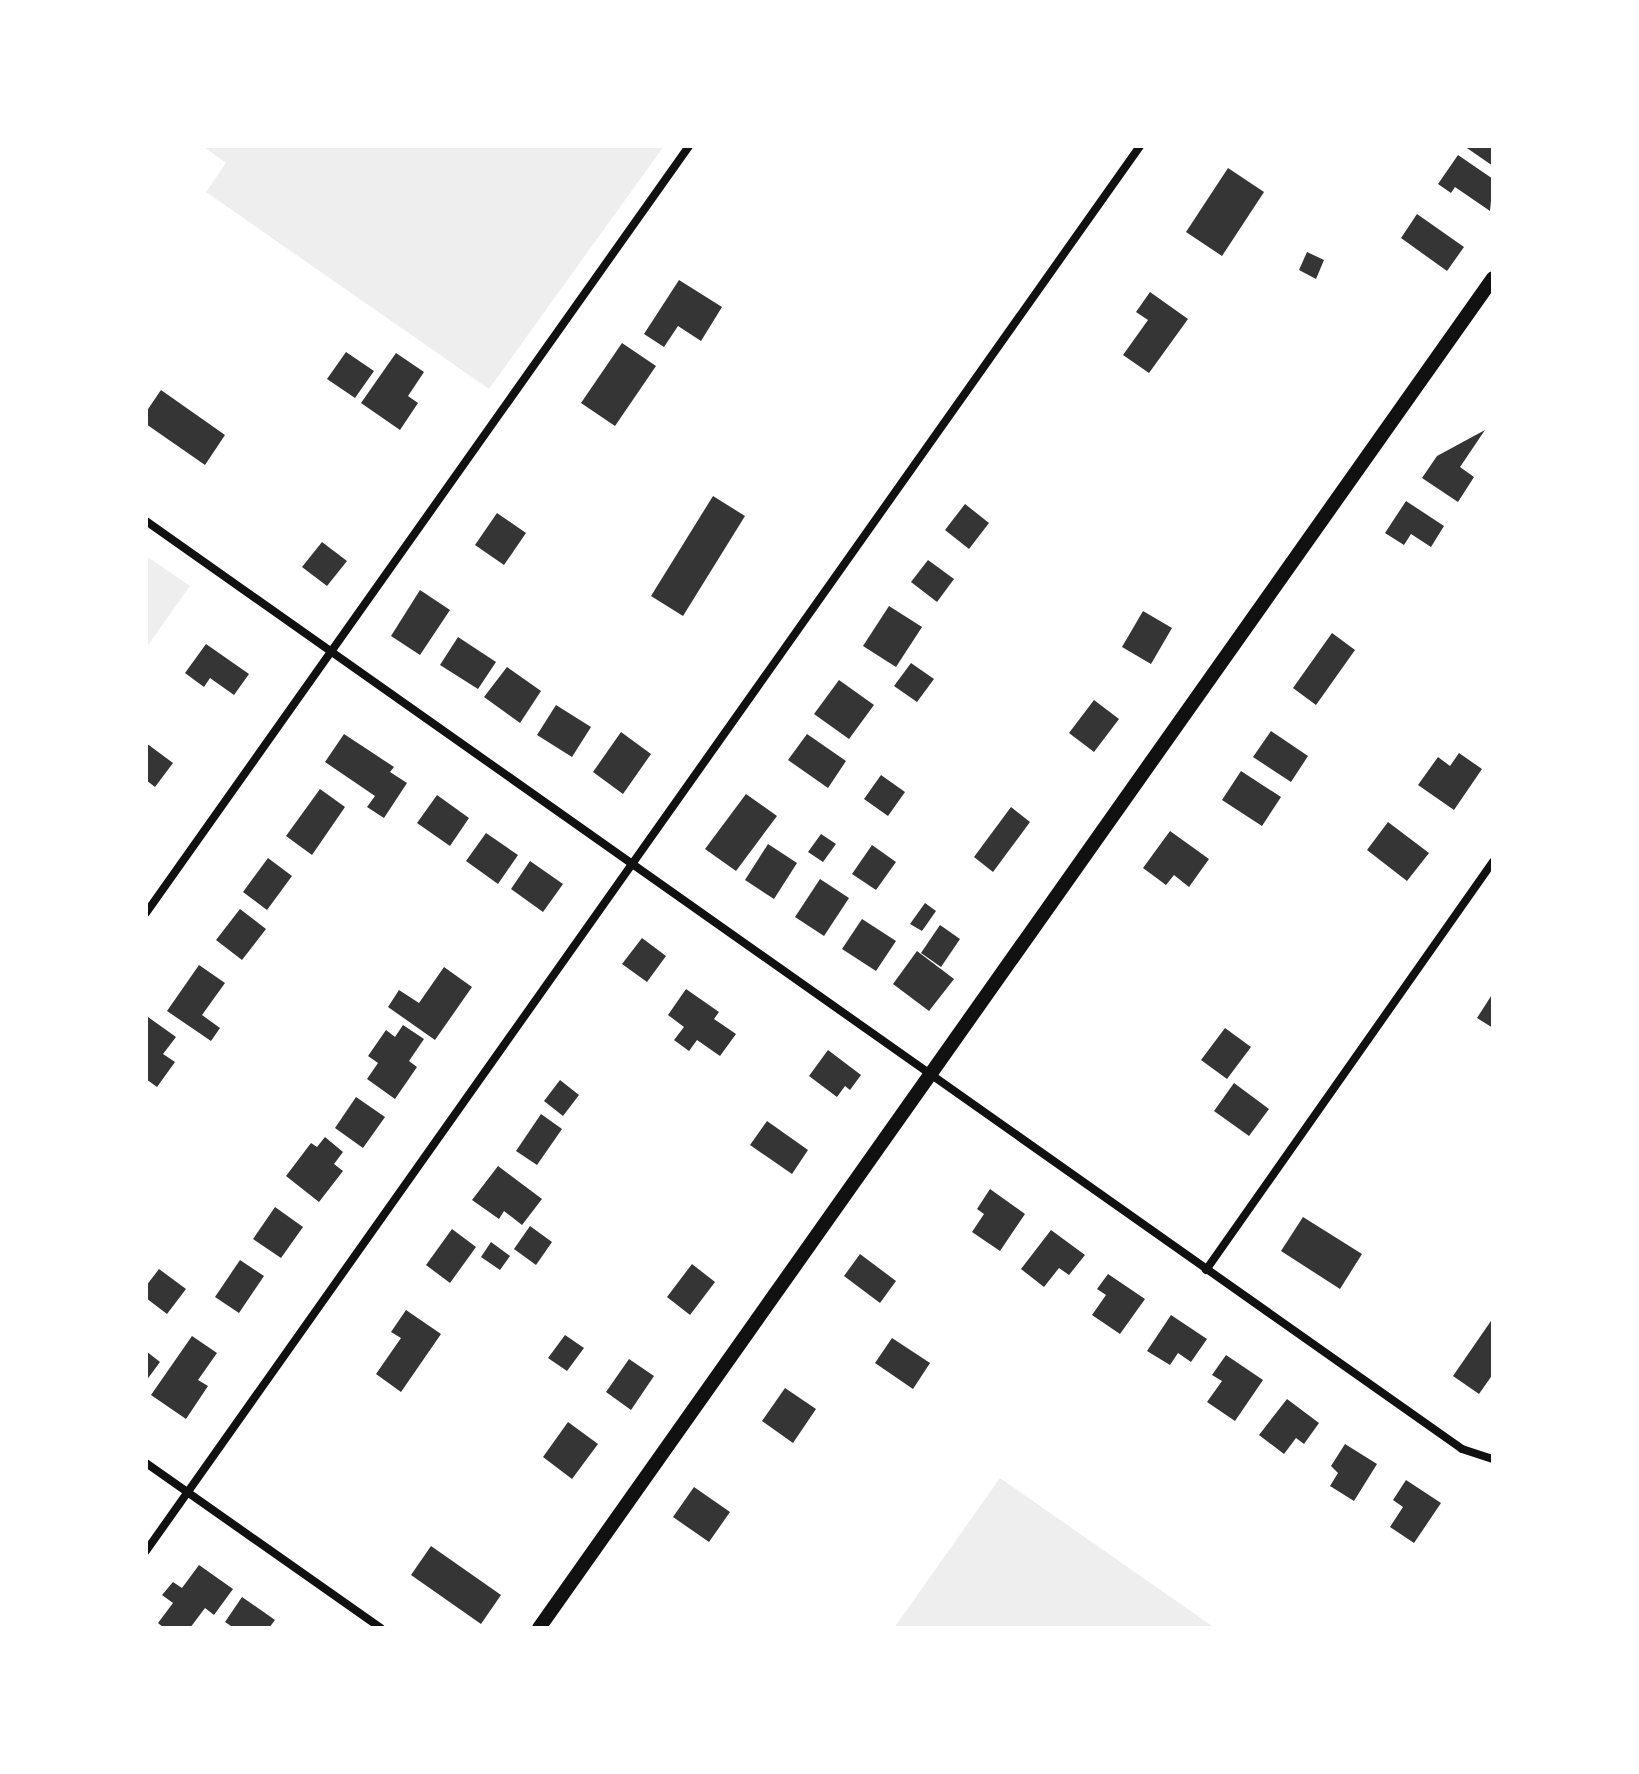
<!DOCTYPE html>
<html>
<head>
<meta charset="utf-8">
<style>
  body { margin:0 }
  #map { position:relative; width:1639px; height:1774px; overflow:hidden; background:#fff; font-family:Rubik,sans-serif }
  div>[style] { position:absolute }
  [style*='--x'] { left:calc(var(--x)*1px); top:calc(var(--y)*1px); width:calc(var(--w)*1px); rotate:calc(var(--a)*1deg) }
  .green>* { inset:0; background:#eee }
  .building>* { inset:0; background:#353535 }
  .minor>* { height:8px; margin:-4px; padding:0 4px; transform-origin:4px; border-radius:4px; background:#111 }
  .tertiary>* { height:14px; margin:-7px; padding:0 7px; transform-origin:7px; border-radius:7px; background:#111 }
  span { translate:-50% -50%; white-space:nowrap; text-align:center; line-height:1.15; -webkit-text-stroke:6px #fff; paint-order:stroke }
  .frame { position:absolute; inset:0; border:148px solid #fff; pointer-events:none }
</style>
</head>
<body>
<div id="map">
  <div class="green">
    <i style="clip-path:polygon(203px 146px,664px 146px,489px 389px,206px 192px,226px 163px)"></i>
    <i style="clip-path:polygon(146px 556px,190px 586px,146px 648px)"></i>
    <i style="clip-path:polygon(1000px 1478px,1215px 1628px,894px 1628px)"></i>
  </div>
  <div class="building">
    <i style="clip-path:polygon(1464px 146px,1493px 146px,1493px 166px)"></i>
    <i style="clip-path:polygon(1458px 155px,1493px 179px,1490px 211px,1455px 187px,1451px 193px,1438px 184px)"></i>
    <i style="clip-path:polygon(1228px 168px,1264px 192px,1222px 256px,1186px 232px)"></i>
    <i style="clip-path:polygon(1417px 214px,1464px 247px,1447px 271px,1401px 238px)"></i>
    <i style="clip-path:polygon(1307px 252px,1324px 260px,1316px 279px,1299px 270px)"></i>
    <i style="clip-path:polygon(679px 280px,722px 307px,701px 341px,678px 326px,664px 347px,644px 334px)"></i>
    <i style="clip-path:polygon(1150px 292px,1188px 319px,1149px 373px,1123px 355px,1148px 320px,1136px 312px)"></i>
    <i style="clip-path:polygon(622px 343px,656px 366px,615px 426px,581px 403px)"></i>
    <i style="clip-path:polygon(346px 352px,374px 371px,355px 398px,327px 379px)"></i>
    <i style="clip-path:polygon(396px 353px,424px 372px,408px 396px,418px 403px,400px 430px,361px 403px)"></i>
    <i style="clip-path:polygon(161px 390px,225px 435px,205px 465px,146px 424px,146px 412px)"></i>
    <i style="clip-path:polygon(1485px 430px,1460px 467px,1474px 477px,1458px 502px,1422px 478px,1437px 456px)"></i>
    <i style="clip-path:polygon(713px 496px,745px 516px,683px 616px,651px 596px)"></i>
    <i style="clip-path:polygon(1406px 501px,1444px 526px,1431px 547px,1411px 534px,1404px 545px,1385px 533px)"></i>
    <i style="clip-path:polygon(965px 504px,989px 523px,969px 549px,945px 530px)"></i>
    <i style="clip-path:polygon(497px 513px,526px 533px,504px 565px,475px 545px)"></i>
    <i style="clip-path:polygon(322px 542px,347px 561px,327px 586px,302px 567px)"></i>
    <i style="clip-path:polygon(928px 560px,954px 579px,937px 602px,911px 582px)"></i>
    <i style="clip-path:polygon(420px 590px,450px 610px,420px 655px,391px 636px)"></i>
    <i style="clip-path:polygon(889px 606px,922px 627px,896px 667px,863px 646px)"></i>
    <i style="clip-path:polygon(1143px 611px,1172px 628px,1151px 664px,1122px 647px)"></i>
    <i style="clip-path:polygon(1332px 633px,1355px 650px,1316px 705px,1293px 688px)"></i>
    <i style="clip-path:polygon(458px 637px,496px 662px,478px 689px,440px 665px)"></i>
    <i style="clip-path:polygon(206px 644px,249px 674px,234px 695px,210px 678px,204px 687px,185px 673px)"></i>
    <i style="clip-path:polygon(911px 663px,934px 679px,917px 702px,894px 686px)"></i>
    <i style="clip-path:polygon(507px 667px,541px 691px,520px 723px,484px 697px)"></i>
    <i style="clip-path:polygon(839px 680px,874px 705px,849px 739px,814px 714px)"></i>
    <i style="clip-path:polygon(1094px 700px,1119px 719px,1094px 752px,1069px 733px)"></i>
    <i style="clip-path:polygon(556px 705px,591px 727px,572px 757px,537px 735px)"></i>
    <i style="clip-path:polygon(1271px 731px,1308px 756px,1291px 782px,1253px 757px)"></i>
    <i style="clip-path:polygon(621px 732px,651px 754px,623px 794px,593px 772px)"></i>
    <i style="clip-path:polygon(344px 734px,394px 767px,390px 772px,407px 783px,384px 818px,367px 807px,375px 796px,325px 762px)"></i>
    <i style="clip-path:polygon(807px 734px,846px 761px,828px 788px,788px 760px)"></i>
    <i style="clip-path:polygon(146px 743px,173px 763px,155px 787px,146px 780px)"></i>
    <i style="clip-path:polygon(1459px 753px,1482px 769px,1454px 810px,1418px 785px,1438px 757px,1450px 766px)"></i>
    <i style="clip-path:polygon(1241px 771px,1281px 797px,1262px 826px,1222px 800px)"></i>
    <i style="clip-path:polygon(881px 775px,905px 792px,888px 816px,864px 799px)"></i>
    <i style="clip-path:polygon(320px 789px,345px 807px,312px 855px,286px 836px)"></i>
    <i style="clip-path:polygon(746px 794px,777px 816px,736px 871px,705px 849px)"></i>
    <i style="clip-path:polygon(437px 795px,469px 818px,450px 846px,417px 823px)"></i>
    <i style="clip-path:polygon(1011px 807px,1030px 822px,993px 872px,974px 857px)"></i>
    <i style="clip-path:polygon(1388px 822px,1429px 853px,1407px 881px,1367px 850px)"></i>
    <i style="clip-path:polygon(1170px 831px,1209px 859px,1189px 887px,1174px 875px,1166px 885px,1143px 868px)"></i>
    <i style="clip-path:polygon(486px 833px,518px 855px,498px 884px,466px 861px)"></i>
    <i style="clip-path:polygon(821px 834px,836px 844px,823px 862px,808px 852px)"></i>
    <i style="clip-path:polygon(768px 844px,797px 863px,774px 899px,745px 880px)"></i>
    <i style="clip-path:polygon(872px 845px,896px 862px,876px 890px,852px 874px)"></i>
    <i style="clip-path:polygon(268px 858px,292px 876px,267px 910px,243px 892px)"></i>
    <i style="clip-path:polygon(530px 861px,563px 884px,543px 912px,511px 889px)"></i>
    <i style="clip-path:polygon(820px 879px,849px 898px,824px 936px,795px 917px)"></i>
    <i style="clip-path:polygon(925px 903px,936px 911px,922px 931px,910px 924px)"></i>
    <i style="clip-path:polygon(240px 909px,266px 929px,242px 960px,216px 940px)"></i>
    <i style="clip-path:polygon(862px 919px,896px 941px,876px 971px,842px 949px)"></i>
    <i style="clip-path:polygon(940px 925px,960px 939px,941px 967px,921px 953px)"></i>
    <i style="clip-path:polygon(642px 938px,666px 956px,647px 982px,622px 964px)"></i>
    <i style="clip-path:polygon(917px 951px,954px 979px,929px 1011px,893px 984px)"></i>
    <i style="clip-path:polygon(199px 965px,225px 983px,202px 1015px,220px 1028px,211px 1041px,167px 1011px)"></i>
    <i style="clip-path:polygon(444px 967px,472px 987px,435px 1040px,388px 1007px,399px 990px,419px 1003px)"></i>
    <i style="clip-path:polygon(686px 989px,719px 1012px,714px 1019px,736px 1034px,720px 1056px,697px 1040px,689px 1051px,674px 1040px,684px 1027px,668px 1015px)"></i>
    <i style="clip-path:polygon(1493px 993px,1493px 1028px,1477px 1018px)"></i>
    <i style="clip-path:polygon(148px 1017px,176px 1037px,163px 1054px,175px 1062px,157px 1087px,146px 1079px)"></i>
    <i style="clip-path:polygon(403px 1025px,424px 1039px,409px 1061px,417px 1067px,395px 1099px,367px 1079px,378px 1063px,368px 1056px,386px 1030px,395px 1037px)"></i>
    <i style="clip-path:polygon(1225px 1028px,1251px 1047px,1227px 1079px,1201px 1060px)"></i>
    <i style="clip-path:polygon(828px 1050px,861px 1075px,850px 1090px,845px 1086px,837px 1097px,809px 1076px)"></i>
    <i style="clip-path:polygon(560px 1080px,579px 1095px,563px 1116px,544px 1101px)"></i>
    <i style="clip-path:polygon(1234px 1083px,1269px 1109px,1249px 1136px,1214px 1111px)"></i>
    <i style="clip-path:polygon(356px 1097px,385px 1117px,363px 1148px,335px 1128px)"></i>
    <i style="clip-path:polygon(541px 1114px,562px 1129px,537px 1165px,516px 1151px)"></i>
    <i style="clip-path:polygon(767px 1121px,808px 1150px,792px 1174px,750px 1145px)"></i>
    <i style="clip-path:polygon(325px 1137px,343px 1152px,334px 1164px,343px 1171px,319px 1202px,286px 1176px,311px 1143px,317px 1147px)"></i>
    <i style="clip-path:polygon(498px 1166px,542px 1199px,522px 1225px,504px 1211px,499px 1219px,472px 1200px)"></i>
    <i style="clip-path:polygon(990px 1189px,1025px 1214px,1000px 1251px,972px 1232px,984px 1214px,977px 1209px)"></i>
    <i style="clip-path:polygon(275px 1207px,303px 1227px,281px 1258px,253px 1239px)"></i>
    <i style="clip-path:polygon(1303px 1217px,1362px 1254px,1340px 1289px,1281px 1251px)"></i>
    <i style="clip-path:polygon(530px 1226px,552px 1242px,536px 1265px,514px 1249px)"></i>
    <i style="clip-path:polygon(452px 1229px,476px 1247px,450px 1283px,426px 1265px)"></i>
    <i style="clip-path:polygon(1051px 1230px,1085px 1255px,1069px 1275px,1059px 1268px,1044px 1287px,1021px 1269px)"></i>
    <i style="clip-path:polygon(491px 1242px,510px 1256px,500px 1270px,481px 1257px)"></i>
    <i style="clip-path:polygon(860px 1254px,896px 1281px,880px 1303px,844px 1276px)"></i>
    <i style="clip-path:polygon(240px 1260px,264px 1276px,239px 1313px,215px 1297px)"></i>
    <i style="clip-path:polygon(692px 1264px,715px 1282px,690px 1315px,667px 1297px)"></i>
    <i style="clip-path:polygon(159px 1269px,186px 1289px,167px 1314px,146px 1298px,146px 1286px)"></i>
    <i style="clip-path:polygon(1108px 1274px,1145px 1299px,1120px 1334px,1092px 1315px,1106px 1295px,1097px 1289px)"></i>
    <i style="clip-path:polygon(406px 1310px,441px 1334px,401px 1392px,376px 1374px,401px 1338px,391px 1332px)"></i>
    <i style="clip-path:polygon(1171px 1315px,1207px 1339px,1191px 1362px,1178px 1353px,1170px 1365px,1147px 1351px)"></i>
    <i style="clip-path:polygon(1493px 1318px,1493px 1374px,1479px 1394px,1453px 1376px)"></i>
    <i style="clip-path:polygon(565px 1335px,584px 1348px,567px 1371px,548px 1358px)"></i>
    <i style="clip-path:polygon(192px 1336px,217px 1353px,198px 1380px,208px 1386px,186px 1419px,151px 1395px)"></i>
    <i style="clip-path:polygon(892px 1338px,930px 1363px,913px 1389px,875px 1363px)"></i>
    <i style="clip-path:polygon(146px 1351px,160px 1362px,146px 1381px)"></i>
    <i style="clip-path:polygon(1226px 1355px,1263px 1380px,1235px 1421px,1207px 1402px,1222px 1381px,1212px 1375px)"></i>
    <i style="clip-path:polygon(629px 1359px,654px 1376px,631px 1410px,606px 1392px)"></i>
    <i style="clip-path:polygon(785px 1388px,816px 1409px,793px 1443px,762px 1421px)"></i>
    <i style="clip-path:polygon(1287px 1399px,1319px 1423px,1304px 1444px,1296px 1438px,1284px 1454px,1259px 1435px)"></i>
    <i style="clip-path:polygon(568px 1422px,598px 1444px,572px 1479px,543px 1457px)"></i>
    <i style="clip-path:polygon(1345px 1444px,1377px 1464px,1354px 1501px,1330px 1486px,1338px 1473px,1331px 1466px)"></i>
    <i style="clip-path:polygon(1406px 1480px,1441px 1503px,1414px 1543px,1390px 1527px,1403px 1507px,1393px 1500px)"></i>
    <i style="clip-path:polygon(694px 1487px,730px 1512px,709px 1542px,673px 1517px)"></i>
    <i style="clip-path:polygon(431px 1546px,501px 1595px,481px 1624px,411px 1575px)"></i>
    <i style="clip-path:polygon(199px 1565px,233px 1589px,214px 1615px,205px 1608px,190px 1628px,164px 1628px,158px 1623px,173px 1603px,162px 1595px,173px 1582px,182px 1588px)"></i>
    <i style="clip-path:polygon(242px 1597px,275px 1620px,269px 1628px,234px 1628px,225px 1622px)"></i>
  </div>
  <div class="minor">
    <i style="--x:146;--y:521;--w:1610;--a:35.19"></i>
    <i style="--x:1462;--y:1449;--w:33;--a:18"></i>
    <i style="--x:146;--y:913;--w:940;--a:-54.7"></i>
    <i style="--x:1206;--y:1270;--w:499;--a:-54.9"></i>
    <i style="--x:146;--y:1463;--w:287;--a:35.1"></i>
    <i style="--x:146;--y:1551;--w:1721;--a:-54.72"></i>
  </div>
  <div class="tertiary">
    <i style="--x:539;--y:1628;--w:1653;--a:-54.75"></i>
  </div>
  <div class="frame"></div>
</div>
</body>
</html>
